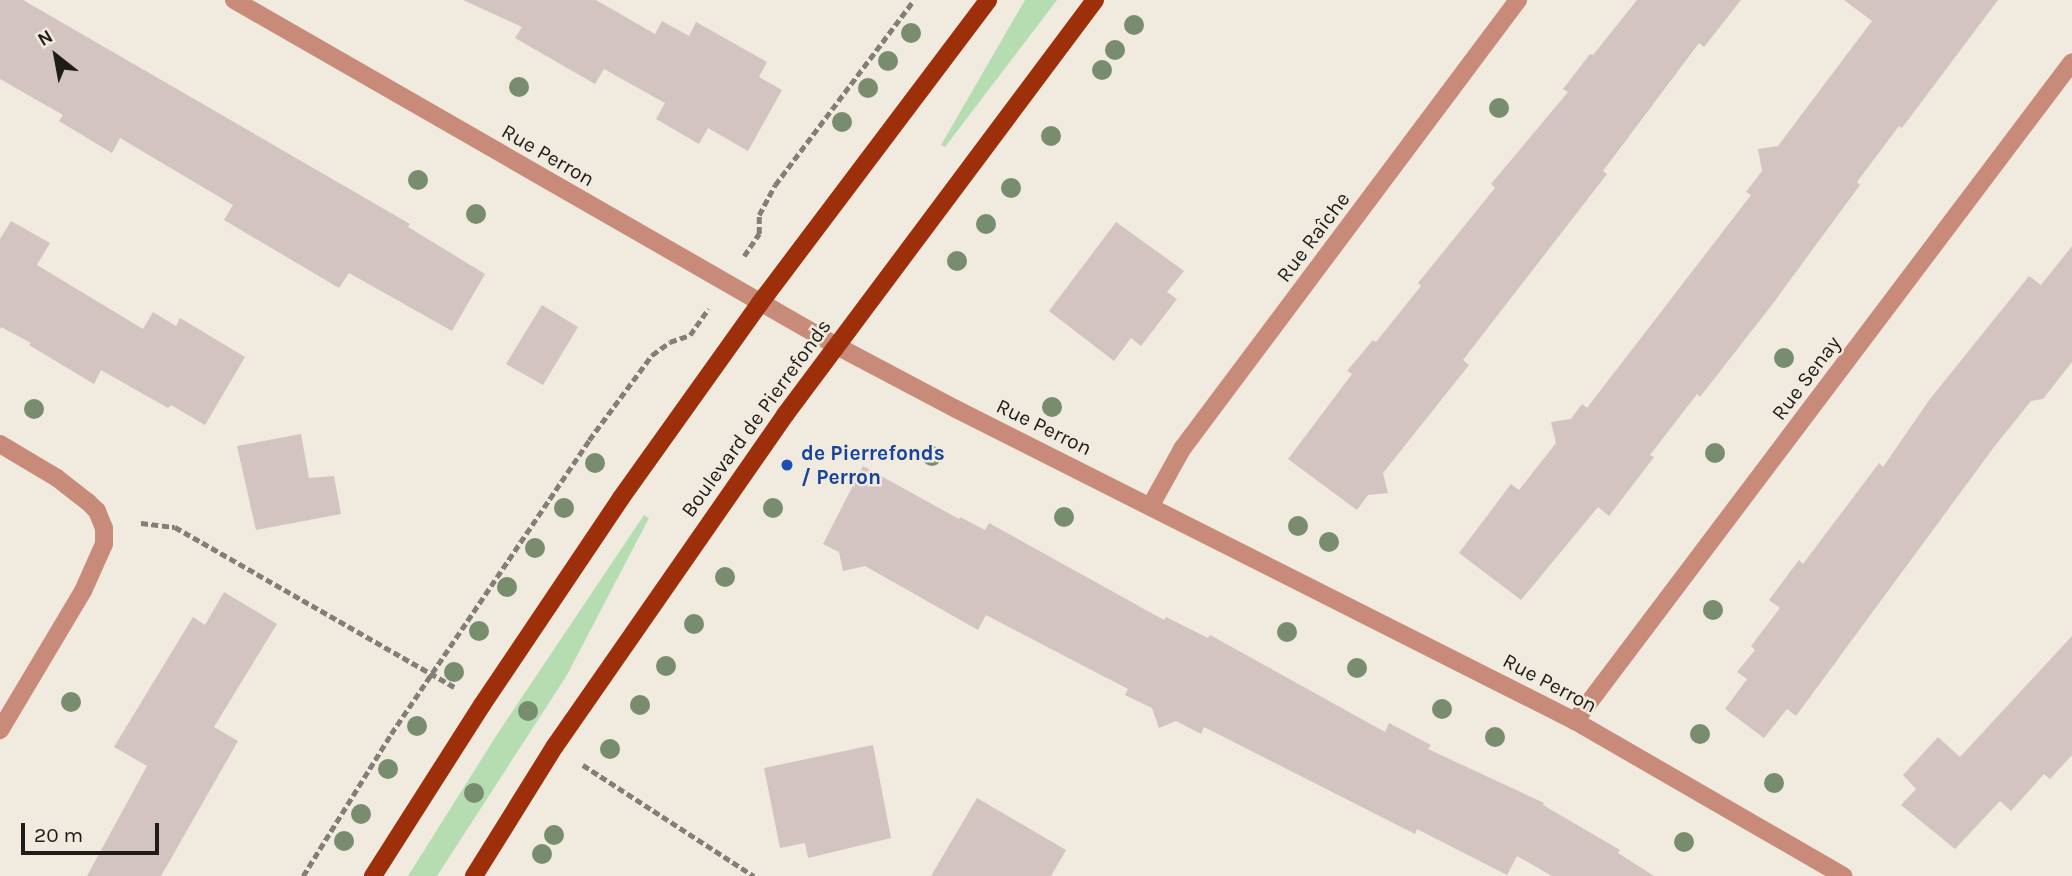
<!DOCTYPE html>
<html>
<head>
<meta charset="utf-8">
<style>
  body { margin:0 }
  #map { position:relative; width:2072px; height:876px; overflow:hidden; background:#f1eade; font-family:Karla,sans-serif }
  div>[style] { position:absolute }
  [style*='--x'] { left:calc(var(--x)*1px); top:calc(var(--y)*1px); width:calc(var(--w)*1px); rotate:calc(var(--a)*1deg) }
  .green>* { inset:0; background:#b6ddb2 }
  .building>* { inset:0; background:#d3c4c2 }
  .path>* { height:4.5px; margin-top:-2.25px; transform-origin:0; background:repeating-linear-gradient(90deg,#837e76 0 7px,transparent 0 10.5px) }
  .minor>* { height:18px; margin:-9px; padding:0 9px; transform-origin:9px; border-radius:9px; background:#c88a79 }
  .major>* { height:18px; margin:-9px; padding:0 9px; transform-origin:9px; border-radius:9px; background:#9d300b }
  .trees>* { width:20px; height:20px; margin:-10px; border-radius:50%; background:#788d6e }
  .dots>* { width:19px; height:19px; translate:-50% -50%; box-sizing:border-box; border:4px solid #f1eade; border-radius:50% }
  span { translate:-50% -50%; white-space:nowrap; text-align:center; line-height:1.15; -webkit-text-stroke:5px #f1eade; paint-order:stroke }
  .street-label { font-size:21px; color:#1f1d18 }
  .transit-label { font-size:21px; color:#164399; font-weight:700 }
  .left { translate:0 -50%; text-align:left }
  .north { position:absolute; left:21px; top:21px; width:70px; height:70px; -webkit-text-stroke:5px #f1eade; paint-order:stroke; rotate:329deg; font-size:19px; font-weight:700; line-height:28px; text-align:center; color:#1f1d18 }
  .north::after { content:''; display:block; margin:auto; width:24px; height:32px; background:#1f1d18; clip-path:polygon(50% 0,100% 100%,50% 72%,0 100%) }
  .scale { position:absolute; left:21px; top:823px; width:138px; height:32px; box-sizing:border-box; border:4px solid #1f1d18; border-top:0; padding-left:9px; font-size:21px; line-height:24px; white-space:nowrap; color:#1f1d18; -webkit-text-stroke:5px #f1eade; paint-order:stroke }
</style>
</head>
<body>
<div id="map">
  <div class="green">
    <i style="clip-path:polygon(1025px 0,1057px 0,945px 147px,941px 145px)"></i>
    <i style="clip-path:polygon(644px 515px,649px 518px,567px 675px,437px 876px,408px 876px,498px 733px)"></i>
  </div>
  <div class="building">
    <i style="clip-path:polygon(0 0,23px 0,410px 224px,408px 227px,485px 274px,452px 331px,349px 273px,339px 288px,224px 220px,233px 205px,120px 138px,112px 153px,59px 121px,63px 115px,0 79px)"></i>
    <i style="clip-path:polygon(463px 0,596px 0,655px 34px,662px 21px,689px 36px,696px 22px,767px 62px,759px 77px,782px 90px,748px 151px,708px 128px,699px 144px,656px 119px,665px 103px,604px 69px,595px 84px,515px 38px,522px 27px)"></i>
    <i style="clip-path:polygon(1637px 0,1741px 0,1704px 47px,1699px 43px,1603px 171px,1607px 174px,1463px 360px,1469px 365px,1383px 473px,1388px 493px,1368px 495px,1357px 510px,1288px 459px,1352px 374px,1347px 371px,1373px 340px,1376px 342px,1421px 286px,1418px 283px,1495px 188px,1491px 184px,1568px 92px,1563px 89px,1590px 54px,1593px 55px)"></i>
    <i style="clip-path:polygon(1844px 0,1998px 0,1902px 128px,1899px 126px,1857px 182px,1860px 185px,1771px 306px,1700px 397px,1697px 394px,1650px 455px,1654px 457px,1609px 516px,1598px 507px,1521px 600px,1459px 553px,1511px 484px,1519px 490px,1556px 443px,1551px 422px,1571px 419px,1582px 404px,1587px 408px,1751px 195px,1746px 192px,1762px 171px,1758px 149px,1778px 146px,1872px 21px)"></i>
    <i style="clip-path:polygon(11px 221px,50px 243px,37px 265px,143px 329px,153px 312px,176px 326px,180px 318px,245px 357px,205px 425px,171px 405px,168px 408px,101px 370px,94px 384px,29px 345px,31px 343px,1px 327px,0 330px,0 239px)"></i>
    <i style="clip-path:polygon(1116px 222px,1184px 271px,1167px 292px,1177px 299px,1141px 346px,1131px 338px,1114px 361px,1049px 311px)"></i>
    <i style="clip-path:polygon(2072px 246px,2072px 362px,2043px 399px,2031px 401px,1994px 447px,1796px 716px,1787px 709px,1764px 738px,1725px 709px,1747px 679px,1737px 672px,1755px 650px,1751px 646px,1780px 608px,1769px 600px,1799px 560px,1803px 564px,1879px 463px,1883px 467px,1930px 399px,2029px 276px,2041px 285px)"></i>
    <i style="clip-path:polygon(542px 305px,578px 327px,543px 385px,506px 364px)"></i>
    <i style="clip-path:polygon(301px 434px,309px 478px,334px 476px,341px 514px,256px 530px,237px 446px)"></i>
    <i style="clip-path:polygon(863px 466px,959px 519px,960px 517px,985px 530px,989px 523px,1164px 620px,1166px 617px,1208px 638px,1210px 635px,1385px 732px,1389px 723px,1431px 745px,1428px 749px,1544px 803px,1543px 805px,1620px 850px,1618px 853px,1654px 876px,1552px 876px,1517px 856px,1507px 875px,1417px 829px,1415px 834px,1204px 727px,1201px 734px,1176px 721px,1159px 728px,1152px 708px,1125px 695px,1128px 689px,986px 615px,978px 630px,865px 566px,843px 571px,839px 552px,823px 544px)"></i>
    <i style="clip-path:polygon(224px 592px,277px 624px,214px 727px,238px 741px,161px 876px,87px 876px,147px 766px,114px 747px,193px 617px,205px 625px)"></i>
    <i style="clip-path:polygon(2072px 636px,2072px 755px,2050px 779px,2044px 774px,2011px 811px,2000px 801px,1955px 849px,1901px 805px,1916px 789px,1903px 775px,1938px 737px,1960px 757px)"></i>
    <i style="clip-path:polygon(873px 745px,891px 838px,808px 858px,805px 843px,780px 848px,764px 768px)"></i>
    <i style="clip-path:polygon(977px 798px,1066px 850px,1051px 876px,931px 876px)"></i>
  </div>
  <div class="path">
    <i style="--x:744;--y:256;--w:27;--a:-56"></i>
    <i style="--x:759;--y:234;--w:19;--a:-90"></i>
    <i style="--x:759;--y:215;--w:34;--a:-62"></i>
    <i style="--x:775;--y:185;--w:231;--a:-53.1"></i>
    <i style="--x:141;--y:523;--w:34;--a:7"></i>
    <i style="--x:175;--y:527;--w:322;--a:29.8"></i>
    <i style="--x:583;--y:765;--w:204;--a:33"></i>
    <i style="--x:303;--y:876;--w:167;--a:-58.2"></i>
    <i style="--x:391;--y:734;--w:354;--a:-56"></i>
    <i style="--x:589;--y:440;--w:106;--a:-53.5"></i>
    <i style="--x:652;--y:355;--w:22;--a:-36"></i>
    <i style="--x:670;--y:342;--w:21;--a:-19"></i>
    <i style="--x:690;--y:335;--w:32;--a:-55"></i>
  </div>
  <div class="minor">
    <i style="--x:234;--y:0;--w:693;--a:29.86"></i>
    <i style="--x:835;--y:345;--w:137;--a:27.9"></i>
    <i style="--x:956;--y:409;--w:693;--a:26.75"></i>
    <i style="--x:1575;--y:721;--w:310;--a:30"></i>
    <i style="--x:0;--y:444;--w:66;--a:30.8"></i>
    <i style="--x:57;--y:478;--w:39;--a:38"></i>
    <i style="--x:88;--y:502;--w:13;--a:45"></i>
    <i style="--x:97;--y:511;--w:18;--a:68"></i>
    <i style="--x:104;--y:528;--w:16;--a:90"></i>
    <i style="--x:104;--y:544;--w:51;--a:114.1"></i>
    <i style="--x:83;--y:591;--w:162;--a:120.8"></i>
    <i style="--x:1151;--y:505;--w:64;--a:-61"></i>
    <i style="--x:1182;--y:449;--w:561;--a:-53.19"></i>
    <i style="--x:1575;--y:721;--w:825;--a:-52.98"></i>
  </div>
  <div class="major">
    <i style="--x:373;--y:876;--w:203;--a:-57.5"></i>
    <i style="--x:482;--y:705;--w:249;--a:-56.1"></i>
    <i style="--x:621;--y:498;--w:239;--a:-54.5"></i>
    <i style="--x:760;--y:303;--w:379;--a:-53"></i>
    <i style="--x:474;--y:876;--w:153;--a:-58.1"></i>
    <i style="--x:555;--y:746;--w:403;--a:-55.2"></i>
    <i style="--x:785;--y:415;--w:518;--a:-53.24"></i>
  </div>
  <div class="trees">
    <i style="left:1134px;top:25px"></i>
    <i style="left:911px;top:33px"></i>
    <i style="left:1115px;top:50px"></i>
    <i style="left:888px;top:61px"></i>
    <i style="left:1102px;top:70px"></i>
    <i style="left:519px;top:87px"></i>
    <i style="left:868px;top:88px"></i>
    <i style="left:1499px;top:108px"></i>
    <i style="left:842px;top:122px"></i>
    <i style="left:1051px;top:136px"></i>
    <i style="left:418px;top:180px"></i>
    <i style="left:1011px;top:188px"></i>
    <i style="left:476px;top:214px"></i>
    <i style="left:986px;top:224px"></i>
    <i style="left:957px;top:261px"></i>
    <i style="left:1784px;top:358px"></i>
    <i style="left:1052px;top:407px"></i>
    <i style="left:34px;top:409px"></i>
    <i style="left:1715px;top:453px"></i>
    <i style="left:932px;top:456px"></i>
    <i style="left:595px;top:463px"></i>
    <i style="left:564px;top:508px"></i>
    <i style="left:773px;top:508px"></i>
    <i style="left:1064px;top:517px"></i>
    <i style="left:1298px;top:526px"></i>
    <i style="left:1329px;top:542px"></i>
    <i style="left:535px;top:548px"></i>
    <i style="left:725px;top:577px"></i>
    <i style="left:507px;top:587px"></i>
    <i style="left:1713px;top:610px"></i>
    <i style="left:694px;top:624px"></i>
    <i style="left:479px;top:631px"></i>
    <i style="left:1287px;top:632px"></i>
    <i style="left:666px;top:666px"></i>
    <i style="left:1357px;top:668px"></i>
    <i style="left:454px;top:672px"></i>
    <i style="left:71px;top:702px"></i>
    <i style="left:640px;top:705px"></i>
    <i style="left:1442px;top:709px"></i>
    <i style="left:528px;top:711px"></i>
    <i style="left:417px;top:726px"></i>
    <i style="left:1700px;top:734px"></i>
    <i style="left:1495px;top:737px"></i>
    <i style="left:610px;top:749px"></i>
    <i style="left:388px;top:769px"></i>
    <i style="left:1774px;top:783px"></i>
    <i style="left:474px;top:793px"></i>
    <i style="left:361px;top:814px"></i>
    <i style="left:554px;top:835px"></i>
    <i style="left:344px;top:841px"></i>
    <i style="left:1684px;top:842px"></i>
    <i style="left:542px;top:854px"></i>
  </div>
  <div class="dots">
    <i style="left:787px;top:465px;background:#1a4fb4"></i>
  </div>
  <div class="street-label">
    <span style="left:548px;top:155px;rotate:30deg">Rue Perron</span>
    <span style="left:1313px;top:237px;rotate:-53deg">Rue Raîche</span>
    <span style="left:1806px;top:378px;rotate:-53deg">Rue Senay</span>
    <span style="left:756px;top:418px;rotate:-54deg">Boulevard de Pierrefonds</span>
    <span style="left:1044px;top:427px;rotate:26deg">Rue Perron</span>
    <span style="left:1550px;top:683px;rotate:28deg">Rue Perron</span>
  </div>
  <div class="transit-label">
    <span class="left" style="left:801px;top:465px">de Pierrefonds<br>/ Perron</span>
  </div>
  <div class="north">N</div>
  <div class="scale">20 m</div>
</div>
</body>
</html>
